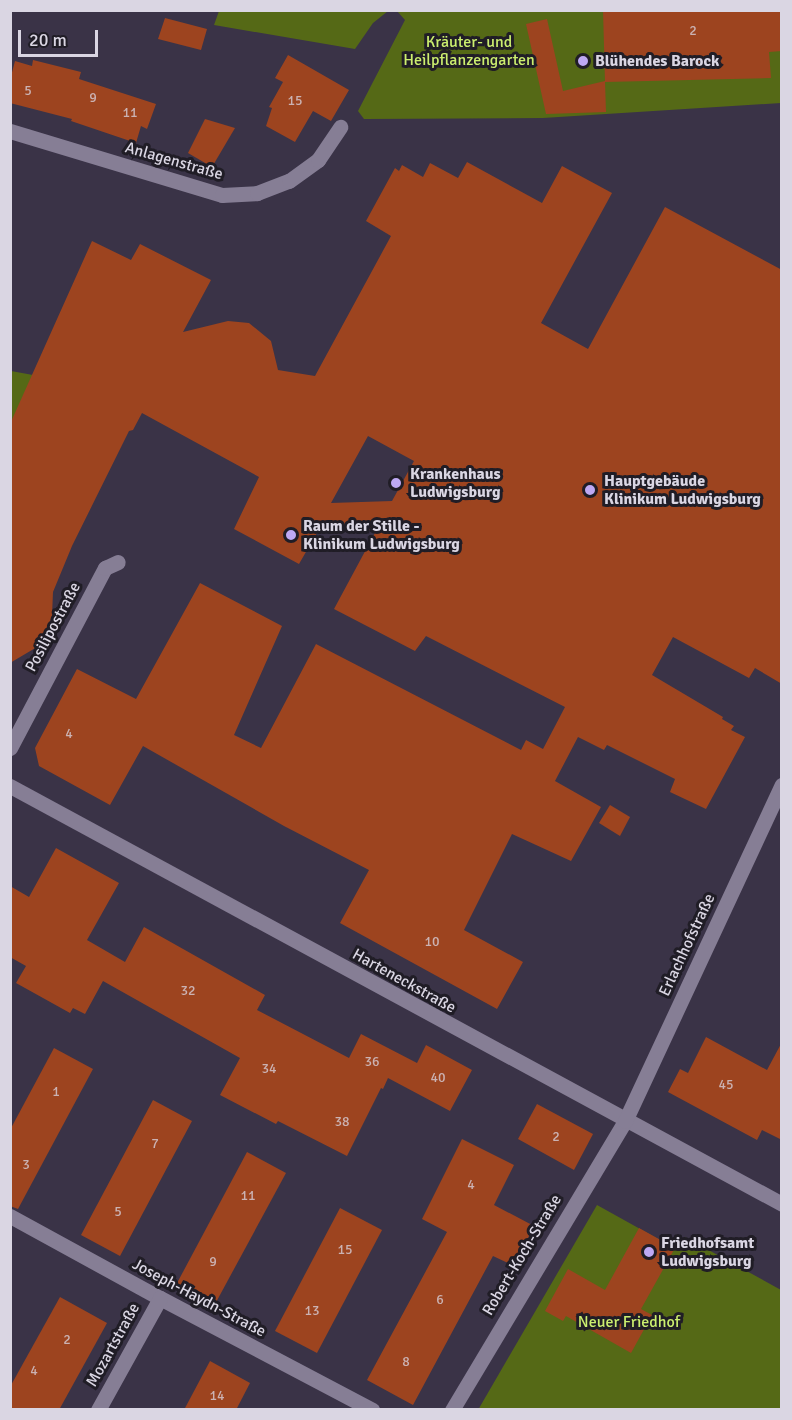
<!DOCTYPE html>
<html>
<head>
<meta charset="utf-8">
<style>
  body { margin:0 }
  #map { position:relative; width:792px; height:1420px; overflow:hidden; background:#3a3347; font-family:Signika,sans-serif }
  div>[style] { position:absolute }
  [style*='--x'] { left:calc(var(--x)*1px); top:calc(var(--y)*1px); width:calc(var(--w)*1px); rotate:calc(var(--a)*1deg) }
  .green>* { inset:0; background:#556916 }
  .building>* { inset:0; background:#9d441f }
  .minor>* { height:15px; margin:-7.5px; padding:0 7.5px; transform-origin:7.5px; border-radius:7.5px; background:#867e95 }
  .dots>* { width:16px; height:16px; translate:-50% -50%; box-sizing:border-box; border:3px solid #201d26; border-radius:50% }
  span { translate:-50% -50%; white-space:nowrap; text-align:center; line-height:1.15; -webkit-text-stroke:6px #201d26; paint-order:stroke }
  .number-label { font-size:14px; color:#cbb2b2 }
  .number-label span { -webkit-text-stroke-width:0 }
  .park-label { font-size:16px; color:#ccef6f }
  .poi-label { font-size:16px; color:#dad6e3; font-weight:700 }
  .left { translate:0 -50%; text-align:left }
  .street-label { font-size:16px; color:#dad6e3 }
  .frame { position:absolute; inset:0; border:12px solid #dad6e3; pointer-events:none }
  .scale { position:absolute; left:18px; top:30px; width:80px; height:27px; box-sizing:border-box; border:3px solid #dad6e3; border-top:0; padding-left:8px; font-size:18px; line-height:21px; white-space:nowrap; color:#dad6e3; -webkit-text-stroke:4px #201d26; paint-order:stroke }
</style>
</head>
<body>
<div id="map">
  <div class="green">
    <i style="clip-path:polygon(219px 11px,219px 10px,388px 11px,373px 23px,355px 49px,214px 25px)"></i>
    <i style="clip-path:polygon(397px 11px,781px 11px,781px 103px,543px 118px,364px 119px,358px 111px,405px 20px)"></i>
    <i style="clip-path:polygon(11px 371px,33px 375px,11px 424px)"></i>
    <i style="clip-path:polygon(597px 1205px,678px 1250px,685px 1237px,781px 1290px,781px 1409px,478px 1410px)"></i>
  </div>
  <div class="building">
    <i style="clip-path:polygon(603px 10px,782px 10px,782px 51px,769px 52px,771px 78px,605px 82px)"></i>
    <i style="clip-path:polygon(165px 18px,207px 29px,201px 50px,158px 39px)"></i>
    <i style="clip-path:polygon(547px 19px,563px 91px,605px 81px,606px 112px,546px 114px,526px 24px)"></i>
    <i style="clip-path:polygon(288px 55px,349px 90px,331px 121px,313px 111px,295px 142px,266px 126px,272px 108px,269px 107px,283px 82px,275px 78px)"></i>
    <i style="clip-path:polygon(33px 60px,81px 72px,79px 79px,156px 104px,147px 129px,141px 126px,136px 143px,71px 121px,72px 119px,10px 103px,10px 80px,15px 61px,32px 66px)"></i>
    <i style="clip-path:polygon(205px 119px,235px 128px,212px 167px,188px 153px)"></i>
    <i style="clip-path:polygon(evenodd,467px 162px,542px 203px,562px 166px,612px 193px,541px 323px,588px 349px,665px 207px,782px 270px,782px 684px,755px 668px,749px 678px,673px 637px,652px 675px,723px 717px,722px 719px,734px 726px,731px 730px,745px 737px,706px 809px,670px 792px,675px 779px,607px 745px,604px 750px,578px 737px,555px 781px,601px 807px,571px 861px,512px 834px,464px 930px,523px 962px,497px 1009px,340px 923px,369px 870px,284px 826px,143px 746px,110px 805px,39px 766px,35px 748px,77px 669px,136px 699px,200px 583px,282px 626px,234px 735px,261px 748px,316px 644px,521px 750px,526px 740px,543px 749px,565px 707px,426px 636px,415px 651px,334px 609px,377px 529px,318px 531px,299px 564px,234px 529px,259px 477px,142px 413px,133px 430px,129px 431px,72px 546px,53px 592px,52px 616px,44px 636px,37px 647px,10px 663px,10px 424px,92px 241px,131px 260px,140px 244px,211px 280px,183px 332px,228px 321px,249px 323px,271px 341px,278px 370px,315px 376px,391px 236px,366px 221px,395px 168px,399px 171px,402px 165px,423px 177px,430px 163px,458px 178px,467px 162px,368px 436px,414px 461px,392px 501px,331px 503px,368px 436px)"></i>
    <i style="clip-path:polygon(610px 805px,630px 817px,620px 836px,599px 823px)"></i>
    <i style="clip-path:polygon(56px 848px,119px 883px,87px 940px,125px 962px,144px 927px,265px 995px,257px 1010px,349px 1058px,361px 1034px,417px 1063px,426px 1045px,472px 1070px,450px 1111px,388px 1078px,383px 1089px,381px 1088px,347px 1156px,278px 1121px,276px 1124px,220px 1095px,240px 1058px,103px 981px,85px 1014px,73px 1008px,70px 1013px,16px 983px,26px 966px,10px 957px,10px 886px,29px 897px)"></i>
    <i style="clip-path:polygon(706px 1037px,767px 1070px,782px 1042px,782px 1140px,762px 1130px,757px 1140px,668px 1092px,680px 1069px,688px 1073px)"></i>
    <i style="clip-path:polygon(54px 1048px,93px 1069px,18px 1209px,10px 1206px,10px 1130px)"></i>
    <i style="clip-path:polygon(153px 1100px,192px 1121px,120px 1256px,81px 1235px)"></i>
    <i style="clip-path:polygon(537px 1104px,593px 1134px,574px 1170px,518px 1139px)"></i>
    <i style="clip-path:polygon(462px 1139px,514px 1165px,494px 1205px,534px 1226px,514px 1266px,493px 1256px,413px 1405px,367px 1380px,447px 1232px,422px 1219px)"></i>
    <i style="clip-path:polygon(247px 1152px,286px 1173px,214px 1306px,176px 1285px)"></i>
    <i style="clip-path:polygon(340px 1208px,382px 1230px,317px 1353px,275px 1331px)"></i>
    <i style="clip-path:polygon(639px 1228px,675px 1248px,641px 1309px,652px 1315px,631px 1353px,566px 1316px,563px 1321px,545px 1311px,568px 1269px,605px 1290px)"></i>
    <i style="clip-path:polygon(60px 1297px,107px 1323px,59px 1410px,10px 1410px,10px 1387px)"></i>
    <i style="clip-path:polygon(210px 1361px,250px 1383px,236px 1410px,184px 1410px)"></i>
  </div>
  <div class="minor">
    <i style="--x:10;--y:131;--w:221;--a:16.8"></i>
    <i style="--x:222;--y:195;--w:35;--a:-3"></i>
    <i style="--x:257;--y:193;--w:34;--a:-21"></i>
    <i style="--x:289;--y:181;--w:36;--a:-36"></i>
    <i style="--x:318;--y:160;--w:40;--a:-56"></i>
    <i style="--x:10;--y:748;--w:204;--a:-62.2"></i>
    <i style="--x:105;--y:568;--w:14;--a:-25"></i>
    <i style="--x:10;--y:786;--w:878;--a:28.43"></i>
    <i style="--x:10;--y:1216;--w:171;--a:28.7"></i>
    <i style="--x:160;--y:1298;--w:240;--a:27.8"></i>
    <i style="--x:98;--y:1410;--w:128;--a:-61"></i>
    <i style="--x:452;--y:1410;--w:337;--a:-59.1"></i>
    <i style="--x:625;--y:1121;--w:371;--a:-65"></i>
  </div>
  <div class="dots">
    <i style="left:583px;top:61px;background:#bea9f4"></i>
    <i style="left:396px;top:483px;background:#bea9f4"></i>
    <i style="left:590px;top:490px;background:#bea9f4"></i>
    <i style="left:291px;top:535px;background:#bea9f4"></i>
    <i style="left:649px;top:1252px;background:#bea9f4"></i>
  </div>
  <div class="number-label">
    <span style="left:693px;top:31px">2</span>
    <span style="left:28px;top:91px">5</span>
    <span style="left:93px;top:98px">9</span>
    <span style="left:295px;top:101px">15</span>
    <span style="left:130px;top:113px">11</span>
    <span style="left:69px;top:734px">4</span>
    <span style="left:432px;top:942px">10</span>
    <span style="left:188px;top:991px">32</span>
    <span style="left:372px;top:1062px">36</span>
    <span style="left:269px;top:1069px">34</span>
    <span style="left:438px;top:1078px">40</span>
    <span style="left:726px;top:1085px">45</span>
    <span style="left:56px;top:1092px">1</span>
    <span style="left:342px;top:1122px">38</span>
    <span style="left:556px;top:1137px">2</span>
    <span style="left:155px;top:1144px">7</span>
    <span style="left:26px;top:1165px">3</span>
    <span style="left:471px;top:1185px">4</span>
    <span style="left:248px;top:1196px">11</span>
    <span style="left:118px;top:1212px">5</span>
    <span style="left:345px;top:1250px">15</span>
    <span style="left:213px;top:1262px">9</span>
    <span style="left:440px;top:1300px">6</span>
    <span style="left:312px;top:1311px">13</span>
    <span style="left:67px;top:1340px">2</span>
    <span style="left:406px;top:1362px">8</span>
    <span style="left:34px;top:1371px">4</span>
    <span style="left:217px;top:1396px">14</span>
  </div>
  <div class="park-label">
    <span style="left:469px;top:51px">Kräuter- und<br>Heilpflanzengarten</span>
    <span style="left:629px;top:1322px">Neuer Friedhof</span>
  </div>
  <div class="poi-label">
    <span class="left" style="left:595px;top:61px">Blühendes Barock</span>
    <span class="left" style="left:410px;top:483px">Krankenhaus<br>Ludwigsburg</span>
    <span class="left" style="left:604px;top:490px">Hauptgebäude<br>Klinikum Ludwigsburg</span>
    <span class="left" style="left:303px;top:535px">Raum der Stille -<br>Klinikum Ludwigsburg</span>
    <span class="left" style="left:661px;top:1252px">Friedhofsamt<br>Ludwigsburg</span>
  </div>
  <div class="street-label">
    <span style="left:174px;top:161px;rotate:16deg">Anlagenstraße</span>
    <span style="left:53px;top:627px;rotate:-62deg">Posilipostraße</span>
    <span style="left:687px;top:945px;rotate:-65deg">Erlachhofstraße</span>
    <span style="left:404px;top:981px;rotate:29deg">Harteneckstraße</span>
    <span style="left:522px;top:1255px;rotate:-59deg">Robert-Koch-Straße</span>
    <span style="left:199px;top:1298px;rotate:28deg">Joseph-Haydn-Straße</span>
    <span style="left:113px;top:1345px;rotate:-61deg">Mozartstraße</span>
  </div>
  <div class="frame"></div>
  <div class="scale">20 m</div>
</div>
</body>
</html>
